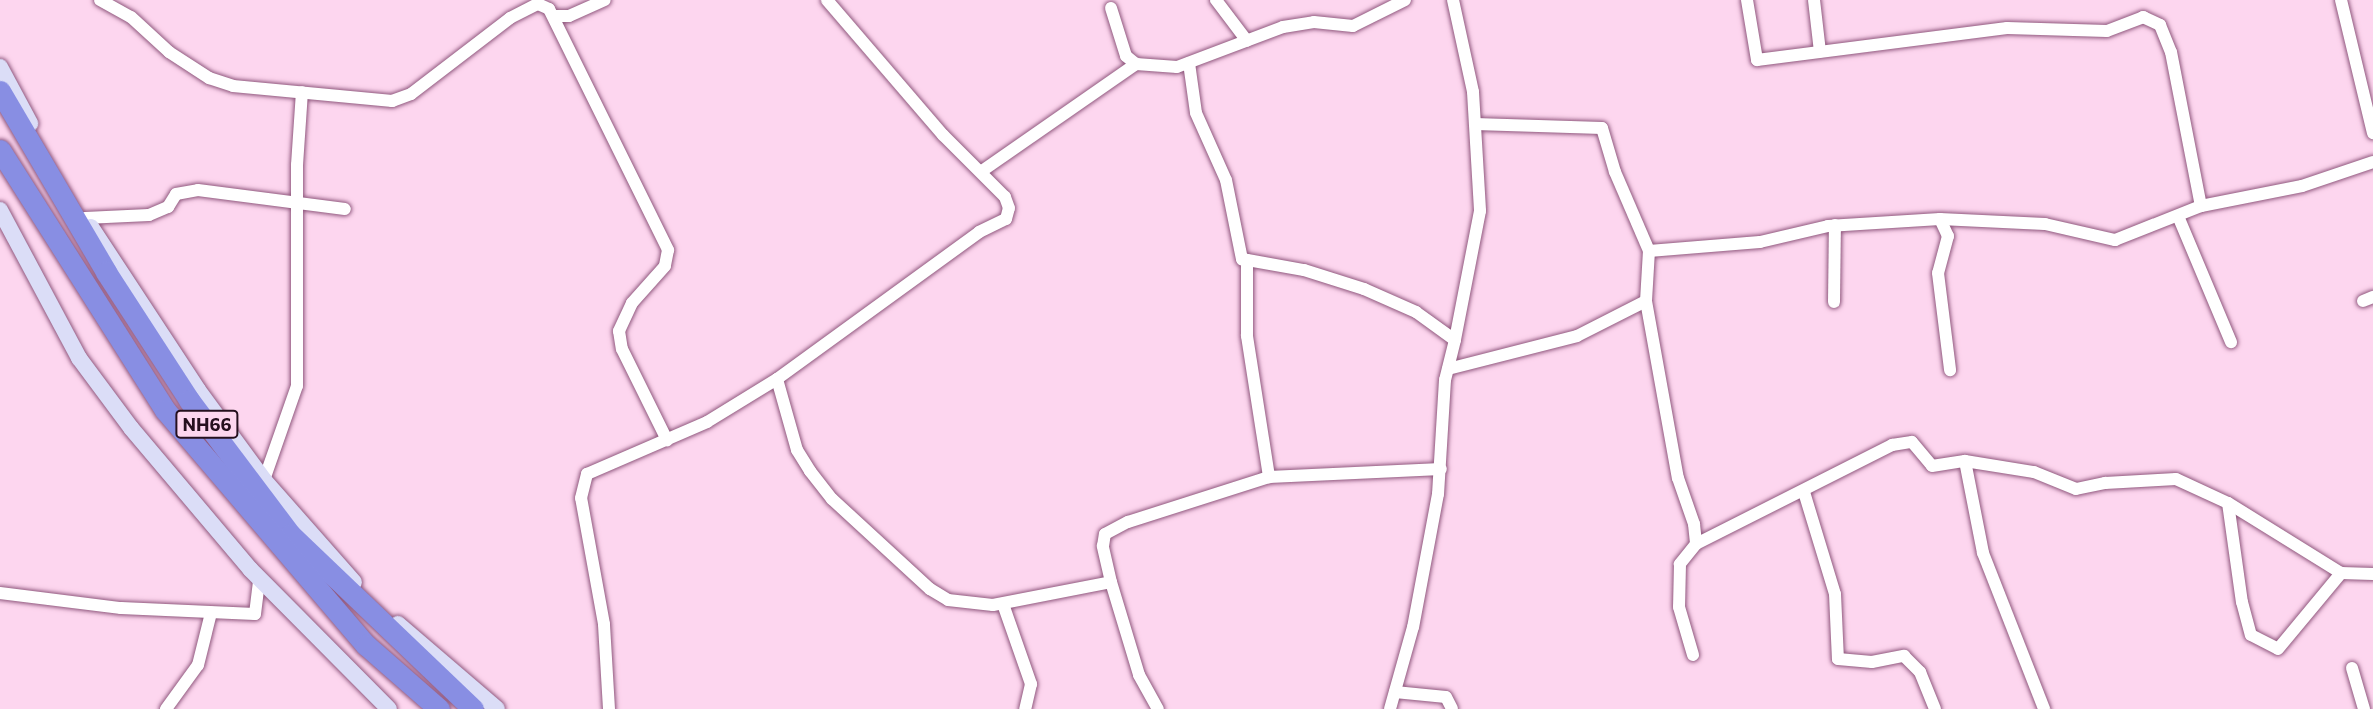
<!DOCTYPE html>
<html>
<head>
<meta charset="utf-8">
<style>
  body { margin:0 }
  #map { position:relative; width:2373px; height:709px; overflow:hidden; background:#fdd6ef; font-family:Commissioner,sans-serif }
  div>[style] { position:absolute }
  [style*='--x'] { left:calc(var(--x)*1px); top:calc(var(--y)*1px); width:calc(var(--w)*1px); rotate:calc(var(--a)*1deg) }
  .roads { filter:drop-shadow(0 0 2px #90587e) drop-shadow(0 0 2px #90587e) }
  .street>* { height:12px; margin:-6px; padding:0 6px; transform-origin:6px; border-radius:6px; background:#fff }
  .secondary>* { height:16px; margin:-8px; padding:0 8px; transform-origin:8px; border-radius:8px; background:#dbddf7 }
  .highway>* { height:21px; margin:-10.5px; padding:0 10.5px; transform-origin:10.5px; border-radius:10.5px; background:#888ee3 }
  span { translate:-50% -50%; white-space:nowrap; text-align:center; line-height:1.15; -webkit-text-stroke:7px #fdd6ef; paint-order:stroke }
  .shield-label span { padding:2px 5px; background:#fdd6ef; border:2px solid; border-radius:5px; -webkit-text-stroke-width:0 }
  .shield-label { font-size:18px; color:#26101f; font-weight:700 }
</style>
</head>
<body>
<div id="map">
  <div class="roads">
    <div class="street">
      <i style="--x:100;--y:0;--w:35;--a:29"></i>
      <i style="--x:131;--y:17;--w:52;--a:42.6"></i>
      <i style="--x:169;--y:52;--w:48;--a:33"></i>
      <i style="--x:209;--y:78;--w:25;--a:18"></i>
      <i style="--x:233;--y:86;--w:160;--a:5.4"></i>
      <i style="--x:392;--y:101;--w:20;--a:-20"></i>
      <i style="--x:411;--y:94;--w:125;--a:-37.5"></i>
      <i style="--x:510;--y:18;--w:31;--a:-27"></i>
      <i style="--x:538;--y:4;--w:12;--a:24"></i>
      <i style="--x:549;--y:9;--w:269;--a:63.7"></i>
      <i style="--x:668;--y:250;--w:16;--a:101"></i>
      <i style="--x:665;--y:266;--w:50;--a:131.7"></i>
      <i style="--x:632;--y:303;--w:31;--a:115"></i>
      <i style="--x:619;--y:331;--w:18;--a:81"></i>
      <i style="--x:622;--y:349;--w:102;--a:63.7"></i>
      <i style="--x:1216;--y:0;--w:51;--a:52.9"></i>
      <i style="--x:1453;--y:0;--w:94;--a:77.7"></i>
      <i style="--x:1473;--y:92;--w:119;--a:86.6"></i>
      <i style="--x:1480;--y:211;--w:131;--a:101"></i>
      <i style="--x:1747;--y:0;--w:61;--a:80.5"></i>
      <i style="--x:1757;--y:60;--w:252;--a:-7.3"></i>
      <i style="--x:2007;--y:28;--w:100;--a:1.7"></i>
      <i style="--x:2107;--y:31;--w:39;--a:-21"></i>
      <i style="--x:2143;--y:17;--w:19;--a:25"></i>
      <i style="--x:2160;--y:25;--w:29;--a:68"></i>
      <i style="--x:2171;--y:52;--w:157;--a:79"></i>
      <i style="--x:1814;--y:0;--w:52;--a:83.4"></i>
      <i style="--x:2341;--y:0;--w:137;--a:76.5"></i>
      <i style="--x:1111;--y:8;--w:50;--a:72.6"></i>
      <i style="--x:1126;--y:56;--w:13;--a:39"></i>
      <i style="--x:1136;--y:64;--w:41;--a:4.2"></i>
      <i style="--x:1177;--y:67;--w:113;--a:-20.7"></i>
      <i style="--x:1283;--y:27;--w:31;--a:-9"></i>
      <i style="--x:1314;--y:22;--w:39;--a:6"></i>
      <i style="--x:1353;--y:26;--w:58;--a:-26.6"></i>
      <i style="--x:554;--y:16;--w:15;--a:0"></i>
      <i style="--x:569;--y:16;--w:39;--a:-24"></i>
      <i style="--x:1189;--y:63;--w:50;--a:82"></i>
      <i style="--x:1196;--y:113;--w:73;--a:65.9"></i>
      <i style="--x:1226;--y:180;--w:81;--a:78.6"></i>
      <i style="--x:1242;--y:259;--w:63;--a:10.1"></i>
      <i style="--x:1304;--y:270;--w:63;--a:17.6"></i>
      <i style="--x:1364;--y:289;--w:57;--a:23.9"></i>
      <i style="--x:1416;--y:312;--w:48;--a:35.7"></i>
      <i style="--x:1455;--y:340;--w:41;--a:104"></i>
      <i style="--x:1445;--y:380;--w:114;--a:93.5"></i>
      <i style="--x:1438;--y:494;--w:135;--a:100.6"></i>
      <i style="--x:1413;--y:627;--w:85;--a:105.7"></i>
      <i style="--x:1475;--y:124;--w:127;--a:1.8"></i>
      <i style="--x:1602;--y:128;--w:46;--a:73.5"></i>
      <i style="--x:1615;--y:172;--w:86;--a:66.7"></i>
      <i style="--x:982;--y:171;--w:188;--a:-34.8"></i>
      <i style="--x:2178;--y:216;--w:137;--a:67.2"></i>
      <i style="--x:85;--y:218;--w:64;--a:-2.7"></i>
      <i style="--x:149;--y:215;--w:21;--a:-23"></i>
      <i style="--x:168;--y:207;--w:15;--a:-58"></i>
      <i style="--x:176;--y:194;--w:22;--a:-10"></i>
      <i style="--x:198;--y:190;--w:148;--a:7.4"></i>
      <i style="--x:1940;--y:219;--w:19;--a:65"></i>
      <i style="--x:1948;--y:236;--w:38;--a:105"></i>
      <i style="--x:1938;--y:273;--w:98;--a:82.9"></i>
      <i style="--x:1247;--y:260;--w:76;--a:90"></i>
      <i style="--x:1247;--y:336;--w:143;--a:81.1"></i>
      <i style="--x:1646;--y:301;--w:180;--a:79.8"></i>
      <i style="--x:1678;--y:478;--w:49;--a:70.8"></i>
      <i style="--x:1694;--y:524;--w:20;--a:84"></i>
      <i style="--x:1696;--y:544;--w:26;--a:129"></i>
      <i style="--x:1680;--y:564;--w:43;--a:91.3"></i>
      <i style="--x:1679;--y:607;--w:50;--a:73.7"></i>
      <i style="--x:2363;--y:301;--w:11;--a:-22"></i>
      <i style="--x:1834;--y:302;--w:77;--a:-89.3"></i>
      <i style="--x:1448;--y:369;--w:133;--a:-14.3"></i>
      <i style="--x:1577;--y:336;--w:77;--a:-26.9"></i>
      <i style="--x:1646;--y:301;--w:50;--a:-86.6"></i>
      <i style="--x:1649;--y:251;--w:111;--a:-4.6"></i>
      <i style="--x:1760;--y:242;--w:70;--a:-13.2"></i>
      <i style="--x:1828;--y:226;--w:112;--a:-3.6"></i>
      <i style="--x:1940;--y:219;--w:105;--a:2.7"></i>
      <i style="--x:2045;--y:224;--w:72;--a:12.9"></i>
      <i style="--x:2115;--y:240;--w:92;--a:-21.6"></i>
      <i style="--x:2201;--y:206;--w:103;--a:-11.2"></i>
      <i style="--x:2302;--y:186;--w:75;--a:-18.7"></i>
      <i style="--x:777;--y:379;--w:74;--a:74.3"></i>
      <i style="--x:797;--y:450;--w:25;--a:58"></i>
      <i style="--x:810;--y:471;--w:36;--a:52"></i>
      <i style="--x:832;--y:499;--w:133;--a:42.6"></i>
      <i style="--x:930;--y:589;--w:21;--a:31"></i>
      <i style="--x:948;--y:600;--w:45;--a:6.3"></i>
      <i style="--x:993;--y:605;--w:120;--a:-11"></i>
      <i style="--x:1111;--y:582;--w:97;--a:73.2"></i>
      <i style="--x:1139;--y:675;--w:39;--a:61"></i>
      <i style="--x:1965;--y:461;--w:70;--a:9.1"></i>
      <i style="--x:2034;--y:472;--w:45;--a:22"></i>
      <i style="--x:2076;--y:489;--w:30;--a:-12"></i>
      <i style="--x:2105;--y:483;--w:71;--a:-3.2"></i>
      <i style="--x:2176;--y:479;--w:57;--a:24.8"></i>
      <i style="--x:2228;--y:503;--w:100;--a:82"></i>
      <i style="--x:2242;--y:602;--w:34;--a:75"></i>
      <i style="--x:2251;--y:635;--w:30;--a:27"></i>
      <i style="--x:2278;--y:649;--w:99;--a:-50.3"></i>
      <i style="--x:2341;--y:573;--w:133;--a:-148.2"></i>
      <i style="--x:264;--y:480;--w:100;--a:-70.7"></i>
      <i style="--x:297;--y:386;--w:221;--a:-90"></i>
      <i style="--x:297;--y:165;--w:73;--a:-86.1"></i>
      <i style="--x:1804;--y:492;--w:107;--a:73.1"></i>
      <i style="--x:1835;--y:594;--w:65;--a:87.4"></i>
      <i style="--x:1838;--y:659;--w:34;--a:5"></i>
      <i style="--x:1872;--y:662;--w:33;--a:-11"></i>
      <i style="--x:1904;--y:656;--w:23;--a:45"></i>
      <i style="--x:1920;--y:672;--w:40;--a:68"></i>
      <i style="--x:1696;--y:544;--w:220;--a:-26.8"></i>
      <i style="--x:1892;--y:445;--w:20;--a:-9"></i>
      <i style="--x:1912;--y:442;--w:31;--a:50"></i>
      <i style="--x:1932;--y:466;--w:33;--a:-9"></i>
      <i style="--x:1965;--y:461;--w:94;--a:78.9"></i>
      <i style="--x:1983;--y:553;--w:168;--a:68.6"></i>
      <i style="--x:2341;--y:573;--w:32;--a:2"></i>
      <i style="--x:1111;--y:582;--w:37;--a:-103"></i>
      <i style="--x:1103;--y:546;--w:12;--a:-81"></i>
      <i style="--x:1105;--y:534;--w:26;--a:-28"></i>
      <i style="--x:1128;--y:522;--w:148;--a:-17.7"></i>
      <i style="--x:1269;--y:477;--w:172;--a:-2.7"></i>
      <i style="--x:0;--y:593;--w:122;--a:7.1"></i>
      <i style="--x:121;--y:608;--w:134;--a:2.6"></i>
      <i style="--x:255;--y:614;--w:35;--a:-83"></i>
      <i style="--x:1003;--y:604;--w:85;--a:70.7"></i>
      <i style="--x:1031;--y:684;--w:26;--a:103"></i>
      <i style="--x:2352;--y:668;--w:43;--a:73.7"></i>
      <i style="--x:1395;--y:692;--w:51;--a:5.6"></i>
      <i style="--x:1446;--y:697;--w:13;--a:63"></i>
      <i style="--x:166;--y:709;--w:54;--a:-54"></i>
      <i style="--x:198;--y:665;--w:54;--a:-76"></i>
      <i style="--x:609;--y:709;--w:85;--a:-93.4"></i>
      <i style="--x:604;--y:624;--w:128;--a:-100.3"></i>
      <i style="--x:581;--y:498;--w:25;--a:-76"></i>
      <i style="--x:587;--y:474;--w:131;--a:-23.4"></i>
      <i style="--x:707;--y:422;--w:82;--a:-31.6"></i>
      <i style="--x:777;--y:379;--w:250;--a:-36"></i>
      <i style="--x:979;--y:232;--w:30;--a:-26"></i>
      <i style="--x:1006;--y:219;--w:11;--a:-75"></i>
      <i style="--x:1009;--y:208;--w:12;--a:-110"></i>
      <i style="--x:1005;--y:197;--w:88;--a:-135"></i>
      <i style="--x:943;--y:135;--w:178;--a:-130.7"></i>
    </div>
    <div class="secondary">
      <i style="--x:0;--y:67;--w:64;--a:61.8"></i>
      <i style="--x:0;--y:210;--w:168;--a:61.9"></i>
      <i style="--x:79;--y:358;--w:87;--a:53.4"></i>
      <i style="--x:131;--y:428;--w:185;--a:49.8"></i>
      <i style="--x:250;--y:569;--w:197;--a:45.2"></i>
      <i style="--x:91;--y:227;--w:195;--a:56.7"></i>
      <i style="--x:198;--y:390;--w:112;--a:53.7"></i>
      <i style="--x:264;--y:480;--w:136;--a:48.6"></i>
      <i style="--x:398;--y:624;--w:130;--a:40.6"></i>
    </div>
    <div class="highway">
      <i style="--x:0;--y:91;--w:210;--a:59.6"></i>
      <i style="--x:106;--y:272;--w:153;--a:57"></i>
      <i style="--x:189;--y:400;--w:168;--a:53"></i>
      <i style="--x:290;--y:534;--w:253;--a:43.7"></i>
      <i style="--x:0;--y:150;--w:308;--a:57.6"></i>
      <i style="--x:165;--y:410;--w:309;--a:49.5"></i>
      <i style="--x:366;--y:645;--w:97;--a:41.2"></i>
    </div>
  </div>
  <div class="shield-label">
    <span style="left:207px;top:424px">NH66</span>
  </div>
</div>
</body>
</html>
